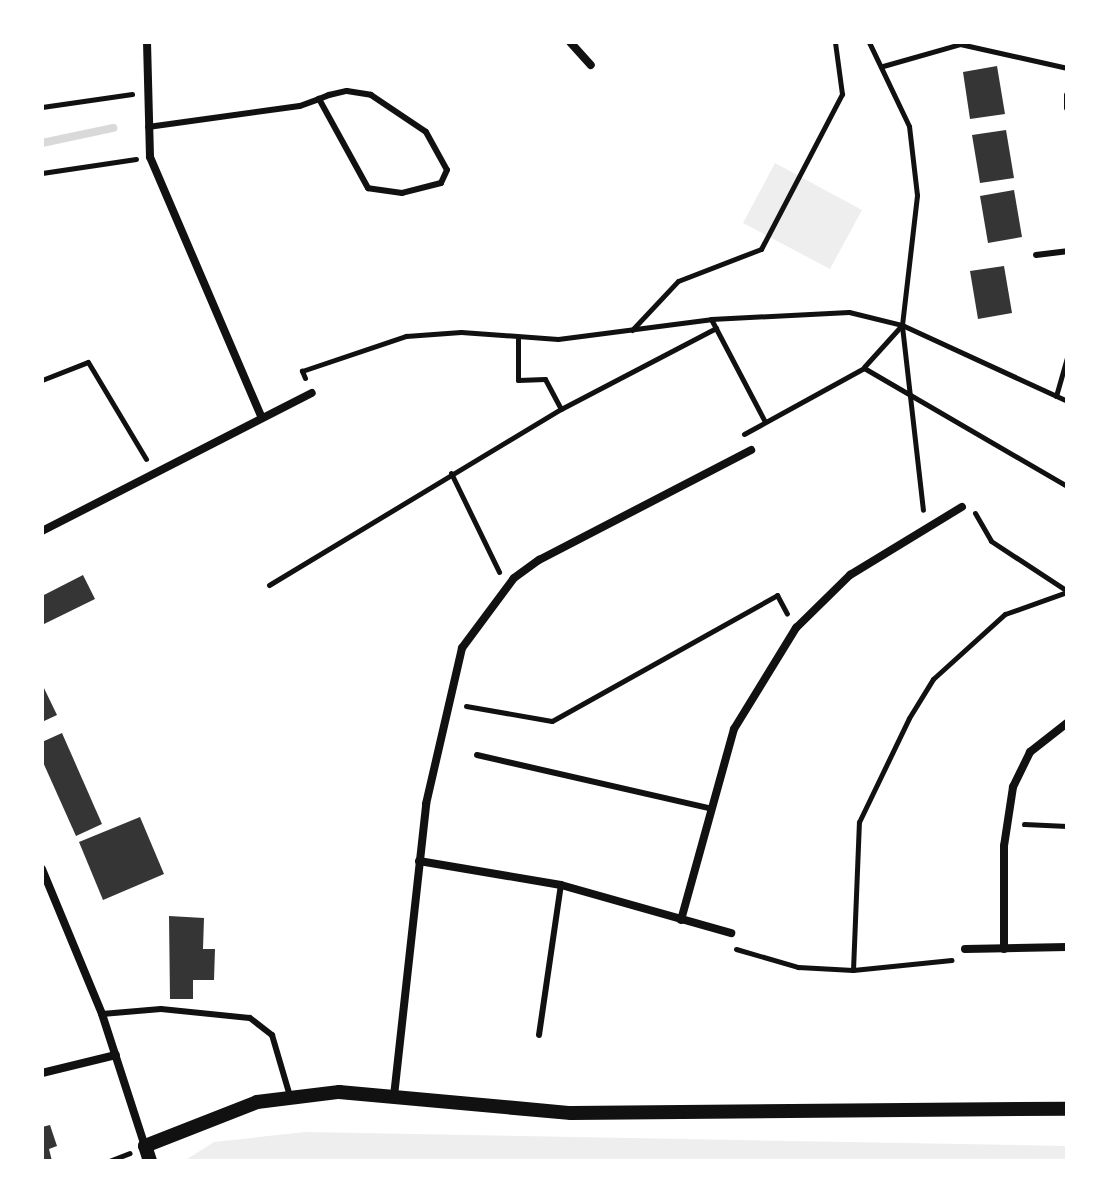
<!DOCTYPE html>
<html>
<head>
<meta charset="utf-8">
<style>
  body { margin:0 }
  #map { position:relative; width:1109px; height:1203px; overflow:hidden; background:#fff; font-family:"Exo 2",sans-serif }
  div>[style] { position:absolute }
  [style*='--x'] { left:calc(var(--x)*1px); top:calc(var(--y)*1px); width:calc(var(--w)*1px); rotate:calc(var(--a)*1deg) }
  .green>* { inset:0; background:#eee }
  .stream>* { height:8px; margin:-4px; padding:0 4px; transform-origin:4px; border-radius:4px; background:#d9d9d9 }
  .building>* { inset:0; background:#353535 }
  .path>* { height:5px; margin:-2.5px; padding:0 2.5px; transform-origin:2.5px; border-radius:2.5px; background:#111 }
  .service>* { height:6px; margin:-3px; padding:0 3px; transform-origin:3px; border-radius:3px; background:#111 }
  .minor>* { height:8px; margin:-4px; padding:0 4px; transform-origin:4px; border-radius:4px; background:#111 }
  .tertiary>* { height:14px; margin:-7px; padding:0 7px; transform-origin:7px; border-radius:7px; background:#111 }
  span { translate:-50% -50%; white-space:nowrap; text-align:center; line-height:1.15; -webkit-text-stroke:8px #fff; paint-order:stroke }
  .frame { position:absolute; inset:0; border:44px solid #fff; pointer-events:none }
</style>
</head>
<body>
<div id="map">
  <div class="green">
    <i style="clip-path:polygon(775px 163px,862px 210px,830px 269px,743px 223px)"></i>
    <i style="clip-path:polygon(305px 1132px,1067px 1146px,1067px 1161px,184px 1161px,214px 1142px)"></i>
  </div>
  <div class="stream">
    <i style="--x:42;--y:143;--w:73;--a:-11.9"></i>
  </div>
  <div class="building">
    <i style="clip-path:polygon(997px 66px,1005px 114px,970px 119px,963px 72px)"></i>
    <i style="clip-path:polygon(1006px 130px,1014px 178px,980px 183px,972px 135px)"></i>
    <i style="clip-path:polygon(1014px 190px,1022px 237px,988px 243px,980px 196px)"></i>
    <i style="clip-path:polygon(1004px 266px,1012px 313px,978px 319px,970px 271px)"></i>
    <i style="clip-path:polygon(83px 575px,95px 599px,42px 625px,42px 596px)"></i>
    <i style="clip-path:polygon(42px 684px,57px 715px,42px 722px)"></i>
    <i style="clip-path:polygon(62px 733px,102px 824px,76px 836px,42px 760px,42px 742px)"></i>
    <i style="clip-path:polygon(140px 817px,164px 874px,103px 900px,79px 842px)"></i>
    <i style="clip-path:polygon(169px 916px,204px 918px,203px 949px,215px 949px,214px 980px,193px 980px,193px 999px,170px 999px)"></i>
    <i style="clip-path:polygon(50px 1125px,57px 1146px,49px 1149px,52px 1161px,42px 1161px,42px 1127px)"></i>
  </div>
  <div class="path">
    <i style="--x:883;--y:66;--w:80;--a:-15.9"></i>
    <i style="--x:960;--y:44;--w:110;--a:12.6"></i>
    <i style="--x:42;--y:107;--w:91;--a:-8.2"></i>
    <i style="--x:42;--y:173;--w:95;--a:-8.5"></i>
    <i style="--x:711;--y:319;--w:114;--a:62.3"></i>
    <i style="--x:902;--y:326;--w:185;--a:83.5"></i>
    <i style="--x:632;--y:330;--w:67;--a:-46.8"></i>
    <i style="--x:678;--y:281;--w:89;--a:-21.1"></i>
    <i style="--x:761;--y:249;--w:175;--a:-62.4"></i>
    <i style="--x:842;--y:94;--w:52;--a:-97.7"></i>
    <i style="--x:518;--y:339;--w:41;--a:90"></i>
    <i style="--x:518;--y:380;--w:27;--a:-2"></i>
    <i style="--x:545;--y:379;--w:34;--a:62"></i>
    <i style="--x:864;--y:367;--w:57;--a:-47.9"></i>
    <i style="--x:902;--y:325;--w:131;--a:-83.4"></i>
    <i style="--x:917;--y:195;--w:69;--a:-96.6"></i>
    <i style="--x:909;--y:126;--w:93;--a:-115.5"></i>
    <i style="--x:305;--y:378;--w:8;--a:-113"></i>
    <i style="--x:302;--y:371;--w:110;--a:-18.6"></i>
    <i style="--x:406;--y:336;--w:55;--a:-4.2"></i>
    <i style="--x:461;--y:332;--w:97;--a:4.1"></i>
    <i style="--x:558;--y:339;--w:154;--a:-7.4"></i>
    <i style="--x:711;--y:319;--w:138;--a:-2.9"></i>
    <i style="--x:849;--y:312;--w:55;--a:13.8"></i>
    <i style="--x:902;--y:325;--w:182;--a:24.7"></i>
    <i style="--x:42;--y:380;--w:49;--a:-21.4"></i>
    <i style="--x:88;--y:362;--w:113;--a:59.1"></i>
    <i style="--x:1056;--y:396;--w:40;--a:-74"></i>
    <i style="--x:744;--y:434;--w:137;--a:-28.8"></i>
    <i style="--x:864;--y:368;--w:235;--a:30.2"></i>
    <i style="--x:451;--y:473;--w:110;--a:64.1"></i>
    <i style="--x:975;--y:513;--w:32;--a:60"></i>
    <i style="--x:991;--y:541;--w:91;--a:33.3"></i>
    <i style="--x:269;--y:585;--w:341;--a:-31.1"></i>
    <i style="--x:561;--y:409;--w:175;--a:-27.6"></i>
    <i style="--x:466;--y:706;--w:87;--a:9.9"></i>
    <i style="--x:552;--y:721;--w:258;--a:-29.2"></i>
    <i style="--x:777;--y:595;--w:21;--a:62"></i>
    <i style="--x:1024;--y:824;--w:43;--a:2.7"></i>
    <i style="--x:736;--y:949;--w:65;--a:16.2"></i>
    <i style="--x:798;--y:967;--w:55;--a:3.1"></i>
    <i style="--x:853;--y:970;--w:99;--a:-5.8"></i>
    <i style="--x:853;--y:970;--w:148;--a:-87.7"></i>
    <i style="--x:859;--y:822;--w:115;--a:-64.3"></i>
    <i style="--x:909;--y:718;--w:46;--a:-58.4"></i>
    <i style="--x:933;--y:679;--w:97;--a:-42.1"></i>
    <i style="--x:1005;--y:614;--w:66;--a:-19.5"></i>
    <i style="--x:109;--y:1161;--w:22;--a:-21"></i>
  </div>
  <div class="service">
    <i style="--x:1067;--y:95;--w:13;--a:90"></i>
    <i style="--x:148;--y:127;--w:153;--a:-7.9"></i>
    <i style="--x:300;--y:106;--w:20;--a:-20"></i>
    <i style="--x:319;--y:99;--w:11;--a:-22"></i>
    <i style="--x:329;--y:95;--w:18;--a:-13"></i>
    <i style="--x:347;--y:91;--w:24;--a:9"></i>
    <i style="--x:371;--y:95;--w:66;--a:33.9"></i>
    <i style="--x:426;--y:132;--w:43;--a:61.1"></i>
    <i style="--x:447;--y:170;--w:14;--a:115"></i>
    <i style="--x:441;--y:183;--w:40;--a:165.6"></i>
    <i style="--x:402;--y:193;--w:34;--a:-172"></i>
    <i style="--x:368;--y:188;--w:102;--a:-118.8"></i>
    <i style="--x:1036;--y:255;--w:31;--a:-7"></i>
    <i style="--x:477;--y:755;--w:238;--a:12.9"></i>
    <i style="--x:102;--y:1014;--w:59;--a:-4.8"></i>
    <i style="--x:161;--y:1009;--w:89;--a:5.8"></i>
    <i style="--x:250;--y:1018;--w:28;--a:38"></i>
    <i style="--x:272;--y:1035;--w:64;--a:73.6"></i>
    <i style="--x:539;--y:1035;--w:152;--a:-81.7"></i>
  </div>
  <div class="minor">
    <i style="--x:147;--y:42;--w:115;--a:88.5"></i>
    <i style="--x:150;--y:157;--w:282;--a:66.8"></i>
    <i style="--x:570;--y:42;--w:31;--a:48"></i>
    <i style="--x:42;--y:531;--w:303;--a:-27.1"></i>
    <i style="--x:419;--y:861;--w:144;--a:9.6"></i>
    <i style="--x:561;--y:885;--w:177;--a:15.8"></i>
    <i style="--x:42;--y:869;--w:157;--a:67.5"></i>
    <i style="--x:102;--y:1014;--w:139;--a:72"></i>
    <i style="--x:681;--y:920;--w:198;--a:-74.5"></i>
    <i style="--x:734;--y:729;--w:119;--a:-58.5"></i>
    <i style="--x:796;--y:628;--w:76;--a:-44.5"></i>
    <i style="--x:850;--y:575;--w:131;--a:-31.3"></i>
    <i style="--x:965;--y:949;--w:102;--a:-1.1"></i>
    <i style="--x:1004;--y:949;--w:103;--a:-90"></i>
    <i style="--x:1004;--y:846;--w:60;--a:-81.3"></i>
    <i style="--x:1013;--y:787;--w:39;--a:-64"></i>
    <i style="--x:1030;--y:752;--w:47;--a:-38.1"></i>
    <i style="--x:42;--y:1073;--w:76;--a:-13.7"></i>
    <i style="--x:394;--y:1096;--w:294;--a:-83.7"></i>
    <i style="--x:426;--y:804;--w:160;--a:-77"></i>
    <i style="--x:462;--y:648;--w:87;--a:-53.4"></i>
    <i style="--x:514;--y:578;--w:31;--a:-36"></i>
    <i style="--x:539;--y:560;--w:239;--a:-27.4"></i>
  </div>
  <div class="tertiary">
    <i style="--x:150;--y:1161;--w:16;--a:-108"></i>
    <i style="--x:145;--y:1146;--w:120;--a:-21.4"></i>
    <i style="--x:257;--y:1102;--w:83;--a:-7"></i>
    <i style="--x:339;--y:1092;--w:233;--a:5.2"></i>
    <i style="--x:571;--y:1113;--w:496;--a:-0.5"></i>
  </div>
  <div class="frame"></div>
</div>
</body>
</html>
